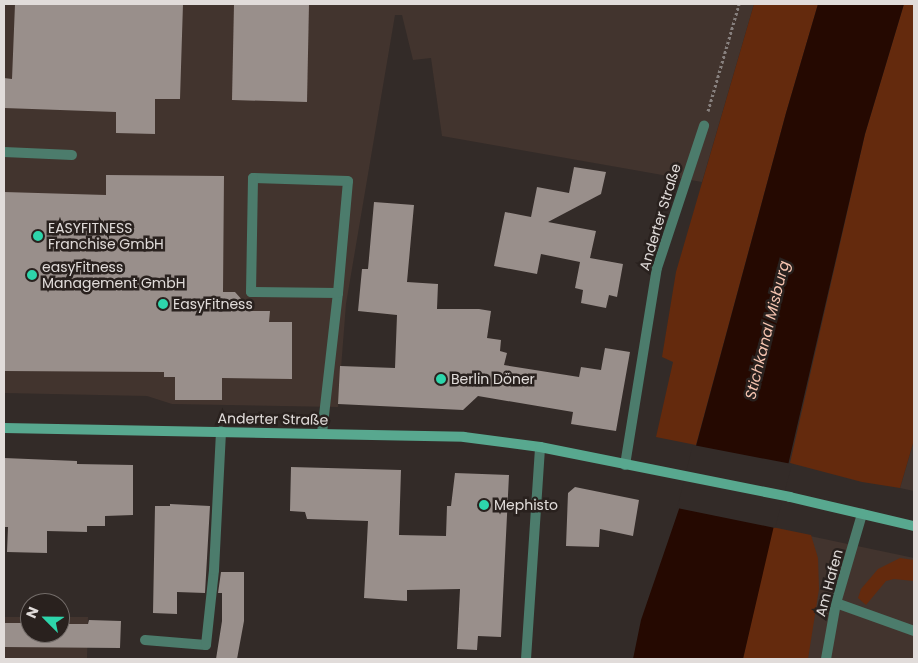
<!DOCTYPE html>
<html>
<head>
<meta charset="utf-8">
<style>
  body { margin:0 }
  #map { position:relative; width:918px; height:663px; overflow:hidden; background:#332b28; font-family:Poppins,sans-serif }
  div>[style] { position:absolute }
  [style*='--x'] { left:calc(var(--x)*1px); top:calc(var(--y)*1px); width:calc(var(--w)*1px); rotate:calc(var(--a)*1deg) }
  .built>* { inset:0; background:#42342e }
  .green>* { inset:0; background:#642a0d }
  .water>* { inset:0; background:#250901 }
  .pier>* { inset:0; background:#332b28 }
  .building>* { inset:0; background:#998f8b }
  .path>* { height:3px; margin-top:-1.5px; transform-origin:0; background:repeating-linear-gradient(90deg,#87807e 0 2.5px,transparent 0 5px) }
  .service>* { height:10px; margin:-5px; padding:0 5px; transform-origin:5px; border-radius:5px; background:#4c7c6c }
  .minor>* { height:10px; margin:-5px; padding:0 5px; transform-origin:5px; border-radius:5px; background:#4c7c6c }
  .secondary>* { height:10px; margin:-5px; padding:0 5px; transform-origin:5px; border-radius:5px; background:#58a88f }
  .dots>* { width:14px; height:14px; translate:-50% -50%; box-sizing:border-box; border:2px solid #29211e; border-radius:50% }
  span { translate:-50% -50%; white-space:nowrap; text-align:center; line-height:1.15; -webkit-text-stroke:5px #29211e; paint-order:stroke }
  .street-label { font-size:14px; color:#e1dcda }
  .poi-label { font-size:14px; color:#e1dcda }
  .left { translate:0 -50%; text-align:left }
  .water-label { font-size:15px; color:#f6c4b0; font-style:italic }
  .frame { position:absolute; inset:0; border:5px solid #e1dcda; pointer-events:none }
  .north { position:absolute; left:20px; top:593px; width:50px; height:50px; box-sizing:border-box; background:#29211e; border:1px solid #736c69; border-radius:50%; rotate:293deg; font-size:14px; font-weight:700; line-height:20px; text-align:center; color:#e1dcda }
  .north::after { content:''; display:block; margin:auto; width:18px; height:22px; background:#2dd5ab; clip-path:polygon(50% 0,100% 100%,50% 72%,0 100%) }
</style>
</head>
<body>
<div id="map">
  <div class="built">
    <i style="clip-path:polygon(4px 4px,754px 4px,702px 182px,442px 136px,431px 58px,413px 60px,402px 15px,395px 15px,346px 304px,338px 407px,172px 404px,147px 396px,4px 393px)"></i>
    <i style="clip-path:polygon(914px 440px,914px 491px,900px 488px)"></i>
    <i style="clip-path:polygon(772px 528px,914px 558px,914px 659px,743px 659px)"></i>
    <i style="clip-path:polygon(4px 617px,30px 617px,30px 633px,60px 633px,60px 617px,88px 617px,87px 659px,4px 659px)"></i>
  </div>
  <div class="green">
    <i style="clip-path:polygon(754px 4px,818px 4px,786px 113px,696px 445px,656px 437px,673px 362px,662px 357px,676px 272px)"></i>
    <i style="clip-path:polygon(904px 4px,914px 4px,914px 440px,900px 488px,862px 482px,790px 463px,865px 134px)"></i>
    <i style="clip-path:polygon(772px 527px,811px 535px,818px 558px,819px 589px,808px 659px,743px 659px)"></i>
    <i style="clip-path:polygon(900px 558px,914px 560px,914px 581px,894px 579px,886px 581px,866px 605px,858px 598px,861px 589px,878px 569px)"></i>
  </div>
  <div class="water">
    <i style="clip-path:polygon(818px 4px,904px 4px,865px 134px,743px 659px,633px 659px,641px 620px,679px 509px,786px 113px)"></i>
  </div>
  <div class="pier">
    <i style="clip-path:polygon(693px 445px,792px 464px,775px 528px,677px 508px)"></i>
  </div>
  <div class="building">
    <i style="clip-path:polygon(15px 4px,183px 4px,180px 99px,155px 99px,155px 134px,116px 133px,116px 112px,4px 108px,4px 78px,12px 79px)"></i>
    <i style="clip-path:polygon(234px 4px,309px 4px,307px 102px,232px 100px)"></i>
    <i style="clip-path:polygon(574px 167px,606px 172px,601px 194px,548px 222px,596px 231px,590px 258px,623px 264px,617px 297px,609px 295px,606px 308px,581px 303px,583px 290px,575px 288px,580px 262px,541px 254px,537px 274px,494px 266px,505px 212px,531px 217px,537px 187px,569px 193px)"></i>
    <i style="clip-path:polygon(106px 175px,224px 176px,223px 292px,235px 292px,252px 311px,270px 311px,269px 322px,292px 322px,292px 379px,222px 378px,222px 400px,175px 400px,175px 377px,164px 377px,164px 372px,4px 371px,4px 192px,106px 195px)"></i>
    <i style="clip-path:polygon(374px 202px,414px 205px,407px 282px,438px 284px,437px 309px,479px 309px,491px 311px,487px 338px,501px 340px,500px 351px,507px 353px,504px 365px,579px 377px,581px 367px,601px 370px,605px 348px,630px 352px,616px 431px,571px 424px,573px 412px,478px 396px,463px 410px,338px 404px,340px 366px,395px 368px,397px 315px,358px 311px,362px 269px,368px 269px)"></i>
    <i style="clip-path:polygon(4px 458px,77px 461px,77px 464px,133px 465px,133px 515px,105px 516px,105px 526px,87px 526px,87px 532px,47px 531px,47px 553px,7px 552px,8px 527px,4px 527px)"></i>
    <i style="clip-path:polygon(291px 467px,401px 470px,399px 535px,446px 536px,447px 506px,451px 506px,455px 473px,509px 475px,501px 637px,478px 636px,477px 650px,457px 649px,460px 589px,407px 590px,407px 601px,364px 598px,368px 521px,307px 519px,305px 512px,290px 511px)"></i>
    <i style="clip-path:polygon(575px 487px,639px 500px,633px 536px,600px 529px,599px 547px,566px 546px,568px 493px)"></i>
    <i style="clip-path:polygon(170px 504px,210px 506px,205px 593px,177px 592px,177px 614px,153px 613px,155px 506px,170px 506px)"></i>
    <i style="clip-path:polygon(221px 572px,244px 572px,244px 621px,237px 659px,216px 659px,222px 621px,222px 593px,218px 593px)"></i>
    <i style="clip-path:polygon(89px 620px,121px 621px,120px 648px,4px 647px,4px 623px,30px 623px,30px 633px,60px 633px,60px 624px,88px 624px)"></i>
  </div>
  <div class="path">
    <i style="--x:708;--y:111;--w:111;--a:-73.8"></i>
  </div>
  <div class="service">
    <i style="--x:4;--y:152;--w:68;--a:2.5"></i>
    <i style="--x:322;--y:433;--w:141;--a:-83.5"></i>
    <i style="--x:338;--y:293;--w:112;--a:-84.9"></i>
    <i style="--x:348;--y:181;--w:95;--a:-178.2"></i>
    <i style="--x:253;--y:178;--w:114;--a:91"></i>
    <i style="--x:251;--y:292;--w:87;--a:0.7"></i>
    <i style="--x:836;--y:603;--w:83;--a:19.7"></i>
    <i style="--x:145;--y:640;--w:61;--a:4.7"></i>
    <i style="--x:206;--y:645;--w:75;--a:-83.9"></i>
    <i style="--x:214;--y:570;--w:139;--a:-87.1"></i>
  </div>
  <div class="minor">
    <i style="--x:625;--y:465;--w:200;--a:-80.8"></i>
    <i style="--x:657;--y:268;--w:150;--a:-71.7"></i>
    <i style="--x:526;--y:659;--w:212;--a:-86.2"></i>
    <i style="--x:826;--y:659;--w:57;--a:-79.9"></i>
    <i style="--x:836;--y:603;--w:93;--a:-73.7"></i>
  </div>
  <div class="secondary">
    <i style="--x:4;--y:428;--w:460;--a:1.1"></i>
    <i style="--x:464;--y:437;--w:77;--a:7.5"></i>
    <i style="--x:540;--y:447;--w:255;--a:11.3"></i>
    <i style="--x:790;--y:497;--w:127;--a:13.2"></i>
  </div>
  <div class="dots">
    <i style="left:38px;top:236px;background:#2dd5ab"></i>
    <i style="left:32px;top:275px;background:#2dd5ab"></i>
    <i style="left:163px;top:304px;background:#2dd5ab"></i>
    <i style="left:441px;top:379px;background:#2dd5ab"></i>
    <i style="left:484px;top:505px;background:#2dd5ab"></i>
  </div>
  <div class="street-label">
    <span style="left:660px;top:217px;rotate:-73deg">Anderter Straße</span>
    <span style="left:273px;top:419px;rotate:1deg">Anderter Straße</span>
    <span style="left:829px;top:583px;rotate:-75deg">Am Hafen</span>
  </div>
  <div class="poi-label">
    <span class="left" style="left:48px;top:236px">EASYFITNESS<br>Franchise GmbH</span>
    <span class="left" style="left:42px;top:275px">easyFitness<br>Management GmbH</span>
    <span class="left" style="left:173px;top:304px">EasyFitness</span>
    <span class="left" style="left:451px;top:379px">Berlin Döner</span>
    <span class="left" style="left:494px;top:505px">Mephisto</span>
  </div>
  <div class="water-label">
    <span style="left:767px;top:330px;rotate:-76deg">Stichkanal Misburg</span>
  </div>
  <div class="frame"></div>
  <div class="north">N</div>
</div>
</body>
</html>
